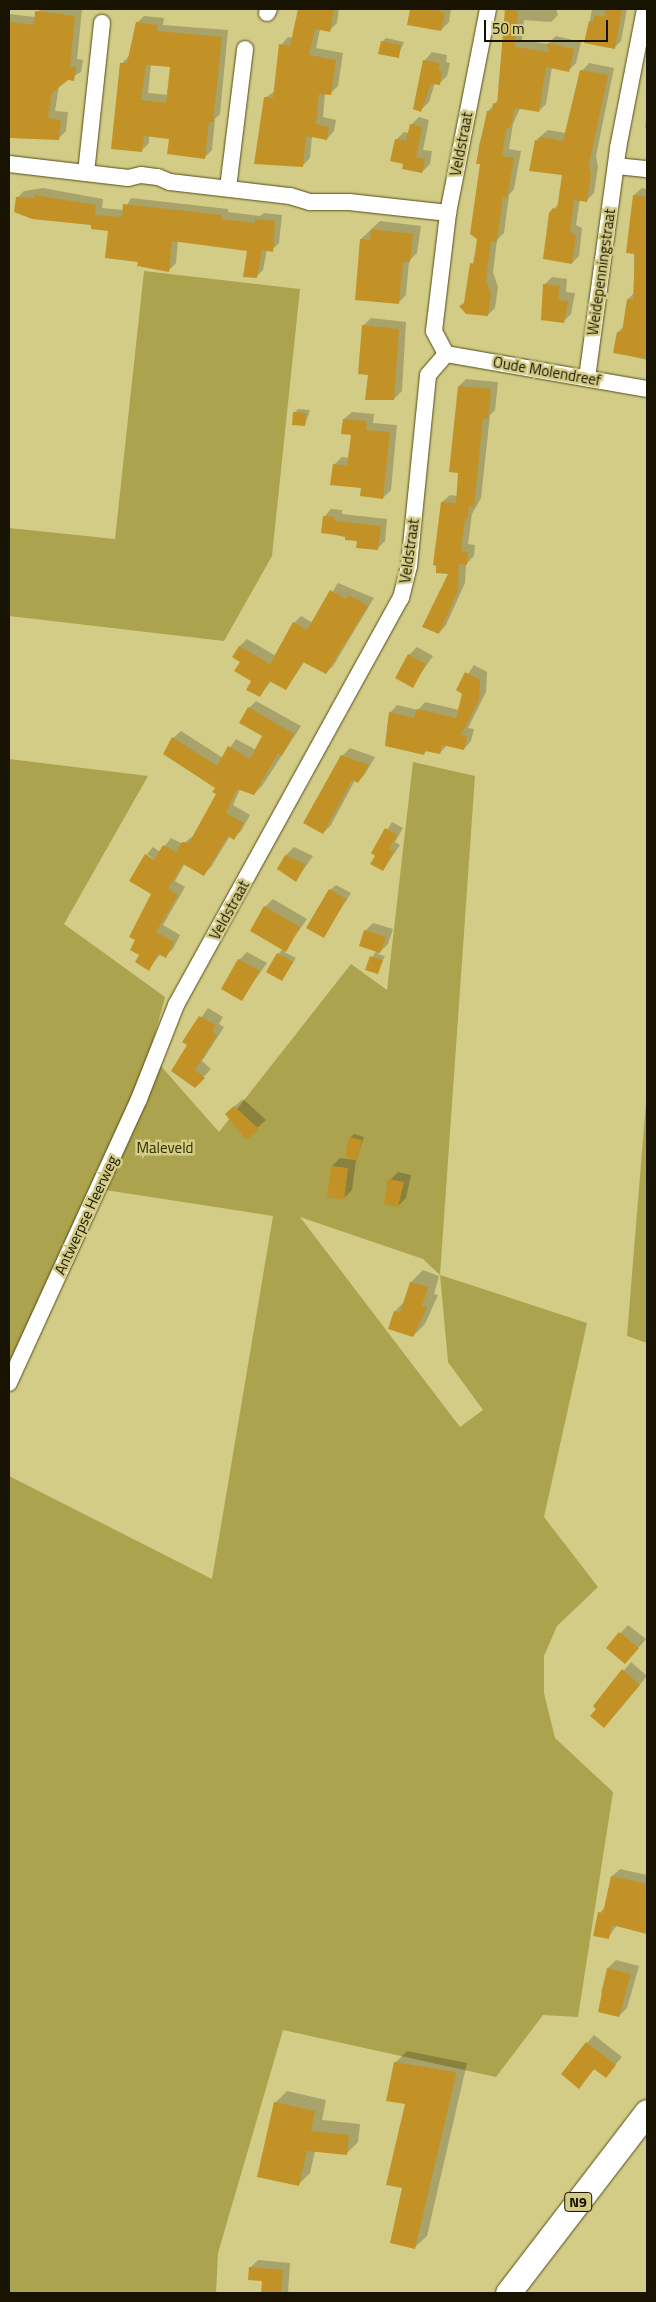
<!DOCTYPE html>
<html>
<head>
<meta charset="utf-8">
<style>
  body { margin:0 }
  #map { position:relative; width:656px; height:2302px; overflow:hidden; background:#d3cc86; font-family:"Titillium Web",sans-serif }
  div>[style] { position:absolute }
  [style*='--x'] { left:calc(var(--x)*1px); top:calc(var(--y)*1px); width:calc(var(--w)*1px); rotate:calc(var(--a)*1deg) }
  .green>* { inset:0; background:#aca34e }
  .shadow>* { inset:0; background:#0003 }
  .building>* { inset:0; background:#c29226 }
  .roads { filter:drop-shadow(0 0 1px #534d19) drop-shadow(0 0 1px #534d19) }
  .minor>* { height:16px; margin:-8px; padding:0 8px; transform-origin:8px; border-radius:8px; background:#fff }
  .primary>* { height:25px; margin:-12.5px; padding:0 12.5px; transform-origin:12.5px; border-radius:12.5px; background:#fff }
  span { translate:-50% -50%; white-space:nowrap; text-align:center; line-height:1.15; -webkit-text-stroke:5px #d3cc86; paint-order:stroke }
  .shield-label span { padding:1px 4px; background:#d3cc86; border:1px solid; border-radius:4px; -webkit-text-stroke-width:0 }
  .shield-label { font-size:14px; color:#171300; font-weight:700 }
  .street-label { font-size:15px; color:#171300 }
  .park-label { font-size:15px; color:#322d00 }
  .frame { position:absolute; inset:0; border:10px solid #171300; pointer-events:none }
  .scale { position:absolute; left:484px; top:20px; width:124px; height:22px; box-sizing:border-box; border:2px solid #171300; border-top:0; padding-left:6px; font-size:15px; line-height:18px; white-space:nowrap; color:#171300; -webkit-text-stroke:4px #d3cc86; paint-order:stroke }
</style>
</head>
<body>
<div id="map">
  <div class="green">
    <i style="clip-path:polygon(144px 271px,300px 289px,272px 556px,224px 641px,9px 616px,9px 528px,115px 539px)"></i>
    <i style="clip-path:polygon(evenodd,9px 759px,148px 776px,64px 924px,165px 997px,148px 1060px,160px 1065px,219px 1132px,351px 964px,387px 990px,413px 762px,475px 776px,440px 1275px,587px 1323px,544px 1517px,598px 1587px,557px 1626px,544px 1656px,544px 1693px,555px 1738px,613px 1792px,578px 2017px,543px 2015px,496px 2077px,283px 2030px,218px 2253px,216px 2293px,9px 2293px,9px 1476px,212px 1579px,273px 1216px,105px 1190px,9px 1388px,9px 759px,300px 1217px,423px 1259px,440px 1275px,448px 1362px,483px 1410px,460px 1427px,300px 1217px)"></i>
    <i style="clip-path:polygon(647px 1090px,647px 1343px,627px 1336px)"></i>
  </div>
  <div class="shadow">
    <i style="clip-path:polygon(40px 9px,82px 9px,77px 59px,83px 60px,81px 72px,59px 85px,55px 111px,68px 112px,66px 131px,58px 139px,9px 134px,9px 14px,36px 17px)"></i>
    <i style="clip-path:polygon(299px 9px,339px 9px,337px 23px,329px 31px,320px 29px,316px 48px,343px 53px,338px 86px,330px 94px,325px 93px,323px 117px,336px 120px,334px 131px,327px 139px,312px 136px,310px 158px,302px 166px,265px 98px,275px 91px,281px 45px,288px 37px,293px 38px)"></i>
    <i style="clip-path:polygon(411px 9px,451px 9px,449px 22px,441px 30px,408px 24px)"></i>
    <i style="clip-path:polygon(506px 9px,556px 9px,558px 15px,551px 22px,524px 20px,522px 40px,548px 44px,556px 36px,581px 42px,576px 63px,569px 70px,552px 67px,546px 104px,539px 111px,520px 108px,513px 124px,509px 149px,521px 151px,514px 189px,509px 195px,504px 233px,497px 240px,493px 272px,498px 287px,495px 308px,488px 315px,465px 302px,478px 238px,482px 163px,477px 163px,479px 145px,488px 111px,499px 99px)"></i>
    <i style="clip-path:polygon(592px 9px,627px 9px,621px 41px,614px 48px,586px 42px)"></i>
    <i style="clip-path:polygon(evenodd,144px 16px,164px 18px,163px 25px,228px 30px,220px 114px,215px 119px,212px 150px,205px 157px,170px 138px,149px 136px,149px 143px,141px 151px,122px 63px,129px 56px,137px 23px,144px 16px,151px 64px,172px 66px,169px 95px,148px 93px,151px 64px)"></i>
    <i style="clip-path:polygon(386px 38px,404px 42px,398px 56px,382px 42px)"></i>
    <i style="clip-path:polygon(432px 52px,447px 55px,446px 62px,450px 63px,447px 76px,439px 84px,435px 83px,429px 102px,421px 110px,414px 109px,425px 60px)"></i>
    <i style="clip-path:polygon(589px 63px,614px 68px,596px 156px,598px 167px,594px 193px,587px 200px,580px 199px,576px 225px,582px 228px,579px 256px,572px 263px,554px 209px,559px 203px,563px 174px,536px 140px,548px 130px,566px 133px,582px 71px)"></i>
    <i style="clip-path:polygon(647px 107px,647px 128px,645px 128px)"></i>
    <i style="clip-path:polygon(419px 117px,429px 120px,423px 150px,432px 151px,430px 164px,422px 172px,405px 163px,396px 140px,404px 132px,409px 133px,411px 125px)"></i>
    <i style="clip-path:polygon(43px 188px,103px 199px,102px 208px,124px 210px,131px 198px,228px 209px,228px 212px,260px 216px,264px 213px,282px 215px,279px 243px,272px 250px,267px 250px,263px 270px,256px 277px,248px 250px,178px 240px,176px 263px,169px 270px,139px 261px,109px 230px,17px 198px,24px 191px)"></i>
    <i style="clip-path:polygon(642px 188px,647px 189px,647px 360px,614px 352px,618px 332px,624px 326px,628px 299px,634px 293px,634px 195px)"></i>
    <i style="clip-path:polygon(380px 221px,421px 226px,417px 253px,409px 261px,406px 295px,398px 303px,356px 299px,361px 239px)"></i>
    <i style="clip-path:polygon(552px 277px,567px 279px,566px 292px,575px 293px,571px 314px,563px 322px,544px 285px)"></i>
    <i style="clip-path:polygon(371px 318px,406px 322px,402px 391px,394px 399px,369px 374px,363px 326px)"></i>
    <i style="clip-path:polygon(466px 379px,498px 382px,495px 410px,490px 415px,481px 498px,472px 514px,468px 544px,475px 545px,474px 556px,466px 564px,465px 583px,446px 625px,439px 633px,450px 573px,442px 502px,450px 495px,458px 496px,459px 386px)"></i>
    <i style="clip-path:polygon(298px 409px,310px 410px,305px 425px,294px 413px)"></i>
    <i style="clip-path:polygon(352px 412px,374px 414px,373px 423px,397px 425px,391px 490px,383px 498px,362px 487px,334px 465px,342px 457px,349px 458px,352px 434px,344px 419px)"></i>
    <i style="clip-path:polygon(331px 509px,342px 510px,342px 514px,387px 519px,385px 541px,377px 549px,358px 540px,322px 532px,324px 517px)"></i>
    <i style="clip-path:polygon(338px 583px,374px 598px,333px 666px,326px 673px,305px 661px,286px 689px,271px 681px,260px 696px,242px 661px,234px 657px,240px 646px,247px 639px,276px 656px,294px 623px,301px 616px,313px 623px)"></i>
    <i style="clip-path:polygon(417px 647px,433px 656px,412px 686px,409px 655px)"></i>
    <i style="clip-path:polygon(474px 665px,487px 672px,486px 692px,468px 728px,474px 729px,471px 741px,464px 749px,447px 745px,440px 753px,427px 750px,424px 754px,387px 727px,390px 713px,397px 705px,418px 710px,425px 702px,459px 710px,463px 693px,457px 690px)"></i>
    <i style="clip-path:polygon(256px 701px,301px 726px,262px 786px,254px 794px,240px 789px,233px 805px,250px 815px,241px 831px,234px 838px,230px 836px,211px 867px,204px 874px,185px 863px,175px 881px,185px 887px,163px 925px,180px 935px,173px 949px,165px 956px,161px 953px,149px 969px,141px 954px,152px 893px,131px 880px,146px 855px,159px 864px,147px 854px,153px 847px,160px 852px,171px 838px,183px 844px,194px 835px,217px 794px,217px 788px,173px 738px,181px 731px,223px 758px,236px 739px,256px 750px,263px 736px,249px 708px)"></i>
    <i style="clip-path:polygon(350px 748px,375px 757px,365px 774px,358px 782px,355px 780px,331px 825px,323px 833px,342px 756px)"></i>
    <i style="clip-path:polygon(392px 822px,403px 828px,395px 842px,400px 845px,383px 870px,377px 855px,372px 853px)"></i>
    <i style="clip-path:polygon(294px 847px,313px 856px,296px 880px,286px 855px)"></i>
    <i style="clip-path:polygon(336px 885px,351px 893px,324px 936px,330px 890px)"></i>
    <i style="clip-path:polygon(273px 899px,307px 919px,284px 952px,296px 958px,282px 980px,278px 954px,283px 949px,265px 907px)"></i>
    <i style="clip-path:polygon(373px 923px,393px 929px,388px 944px,378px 954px,385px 956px,377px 972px,366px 969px,376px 951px,365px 931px)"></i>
    <i style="clip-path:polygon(247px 952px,267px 963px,241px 999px,239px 960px)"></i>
    <i style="clip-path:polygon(208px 1008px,223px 1017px,219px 1024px,224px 1027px,202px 1061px,211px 1069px,195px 1086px,189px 1045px,184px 1042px)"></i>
    <i style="clip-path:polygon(243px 1099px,266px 1120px,246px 1138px,226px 1114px)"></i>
    <i style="clip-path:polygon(354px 1134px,364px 1137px,357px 1158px,350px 1138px)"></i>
    <i style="clip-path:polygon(340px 1158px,356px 1160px,352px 1190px,344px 1198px,329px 1196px,332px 1166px)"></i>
    <i style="clip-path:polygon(398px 1172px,411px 1175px,406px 1198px,398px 1206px,390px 1180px)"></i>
    <i style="clip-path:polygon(423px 1270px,439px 1276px,434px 1294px,438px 1295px,425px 1324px,413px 1336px,395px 1311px,405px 1301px,411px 1282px)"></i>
    <i style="clip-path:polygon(628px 1625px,646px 1639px,633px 1654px,608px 1647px)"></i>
    <i style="clip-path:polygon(631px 1662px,647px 1676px,604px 1726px,594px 1706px)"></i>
    <i style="clip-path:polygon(620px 1869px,647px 1875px,647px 1932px,617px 1925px,608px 1938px,600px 1913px,606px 1906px,612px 1876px)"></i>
    <i style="clip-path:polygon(616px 1960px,639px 1966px,627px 2008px,619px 2016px,601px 1992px,608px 1968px)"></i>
    <i style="clip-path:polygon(594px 2035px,622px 2057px,605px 2076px,595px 2068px,579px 2087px,587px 2043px)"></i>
    <i style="clip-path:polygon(407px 2051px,467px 2063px,427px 2236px,415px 2247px,404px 2187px,406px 2103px,395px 2063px)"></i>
    <i style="clip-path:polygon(287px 2091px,326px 2100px,322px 2120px,360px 2124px,358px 2142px,346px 2154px,315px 2151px,310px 2173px,298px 2185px,275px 2103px)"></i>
    <i style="clip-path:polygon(258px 2260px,290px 2263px,288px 2293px,262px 2293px,263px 2280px,250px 2268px)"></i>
  </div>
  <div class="building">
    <i style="clip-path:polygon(298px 9px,334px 9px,330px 32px,315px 29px,309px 55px,336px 60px,331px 95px,319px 94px,316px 124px,329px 127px,327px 140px,306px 136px,303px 167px,254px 164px,264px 97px,273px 98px,279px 44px,290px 46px)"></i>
    <i style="clip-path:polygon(410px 9px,435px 9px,445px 13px,441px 31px,407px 25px)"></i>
    <i style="clip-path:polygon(505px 9px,518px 11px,515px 47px,549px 52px,547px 43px,574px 49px,569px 72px,546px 67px,539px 112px,515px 108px,511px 127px,506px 129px,502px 156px,514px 158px,507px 198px,503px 197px,497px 242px,491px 241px,486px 280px,491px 295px,488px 316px,466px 314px,459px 306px,464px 303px,470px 263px,474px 264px,477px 239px,470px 234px,480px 164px,476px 164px,487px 111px,492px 111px,493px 103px,497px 104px)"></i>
    <i style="clip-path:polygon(606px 9px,622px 9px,615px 49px,584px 43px,589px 21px,593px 22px,594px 15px,604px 17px)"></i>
    <i style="clip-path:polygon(35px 11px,75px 16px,70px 67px,76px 67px,74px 81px,68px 80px,52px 93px,48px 118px,61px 120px,59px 140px,9px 138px,9px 22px,34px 25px)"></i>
    <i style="clip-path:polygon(evenodd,136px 22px,158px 25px,157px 31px,222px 37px,213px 122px,209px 122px,205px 159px,167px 154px,169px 139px,144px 136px,142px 152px,111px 149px,120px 63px,127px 63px,136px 22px,146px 65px,170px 67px,166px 103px,141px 100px,146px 65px)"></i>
    <i style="clip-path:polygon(381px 41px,401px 45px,399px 58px,378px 54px)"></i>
    <i style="clip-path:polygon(423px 60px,440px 63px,438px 70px,442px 71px,440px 85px,431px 84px,421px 112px,413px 109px)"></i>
    <i style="clip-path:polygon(580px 70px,608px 75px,589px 164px,591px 175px,587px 202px,574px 200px,570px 232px,576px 235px,572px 264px,543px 259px,549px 213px,553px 208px,557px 209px,562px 175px,529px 171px,535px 140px,540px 141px,540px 137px,563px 141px)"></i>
    <i style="clip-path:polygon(410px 124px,422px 127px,416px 157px,425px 159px,422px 173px,402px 169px,403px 164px,390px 161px,395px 139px,406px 141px)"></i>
    <i style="clip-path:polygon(35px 195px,96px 205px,95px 215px,122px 217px,123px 204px,222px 215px,221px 219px,255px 223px,255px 219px,275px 221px,273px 252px,262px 250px,257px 278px,243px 277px,247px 251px,172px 241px,169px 272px,137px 266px,138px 262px,105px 258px,108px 231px,91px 229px,91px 225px,32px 219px,14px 212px,16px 197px,35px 198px)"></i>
    <i style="clip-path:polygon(633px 195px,647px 197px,647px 359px,613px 353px,617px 332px,622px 332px,627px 299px,633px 300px,635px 254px,626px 253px)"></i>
    <i style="clip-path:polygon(371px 229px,413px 234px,410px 262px,403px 262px,399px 304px,355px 300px,360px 239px,370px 240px)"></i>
    <i style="clip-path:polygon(543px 284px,560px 286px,558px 300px,568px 301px,564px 323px,541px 320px)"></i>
    <i style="clip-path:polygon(362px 325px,399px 329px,394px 400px,365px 400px,368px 375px,358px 374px)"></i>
    <i style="clip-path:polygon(458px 386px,491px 389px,488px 419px,483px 418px,474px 507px,469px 506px,468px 519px,465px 519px,461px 551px,468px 552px,467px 565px,459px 564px,458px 591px,439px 634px,422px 627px,448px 574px,436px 573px,436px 566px,433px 565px,441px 502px,456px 503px,458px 473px,449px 472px)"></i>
    <i style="clip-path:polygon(293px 412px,306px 413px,305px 426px,292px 425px)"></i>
    <i style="clip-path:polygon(343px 419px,367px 421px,366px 430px,390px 432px,383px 499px,360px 496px,361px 488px,330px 485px,333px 464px,347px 466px,351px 435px,341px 434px)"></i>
    <i style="clip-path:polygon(323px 516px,335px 517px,335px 521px,381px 526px,378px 550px,356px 548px,357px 541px,345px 540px,345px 536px,321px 533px)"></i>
    <i style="clip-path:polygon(330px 590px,346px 599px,349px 595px,368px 606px,326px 674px,303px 662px,286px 690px,269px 681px,260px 697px,246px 690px,251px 681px,234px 671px,240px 662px,232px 657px,239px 646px,270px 664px,293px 622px,307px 630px)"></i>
    <i style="clip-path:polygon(408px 654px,426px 664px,413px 688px,395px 678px)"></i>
    <i style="clip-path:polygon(465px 672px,480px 680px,479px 700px,461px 735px,467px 736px,464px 750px,442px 745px,440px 754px,425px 751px,424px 755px,385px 746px,389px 712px,414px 718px,417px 709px,456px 718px,462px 694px,456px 690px)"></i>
    <i style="clip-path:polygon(248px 707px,294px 734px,282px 756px,278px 753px,254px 795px,237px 789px,226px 813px,244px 823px,234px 840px,228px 836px,204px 876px,183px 864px,168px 889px,178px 895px,156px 932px,174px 942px,166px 958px,158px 954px,149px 971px,135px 962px,139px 955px,130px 950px,135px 940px,129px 937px,151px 894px,129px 881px,145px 854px,154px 860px,163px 845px,176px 852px,182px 842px,189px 843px,216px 794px,212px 792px,215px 788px,163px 754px,172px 737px,217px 766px,228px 746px,250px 759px,262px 736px,239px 723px)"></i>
    <i style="clip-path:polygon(341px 755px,369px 765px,358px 783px,352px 780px,323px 834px,303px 823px)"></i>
    <i style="clip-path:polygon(385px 828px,397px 835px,389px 849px,394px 851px,383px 871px,370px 864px,375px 856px,371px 853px)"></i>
    <i style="clip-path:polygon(285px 855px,306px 864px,296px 882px,277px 869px)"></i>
    <i style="clip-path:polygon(329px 889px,346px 899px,324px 938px,306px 928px)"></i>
    <i style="clip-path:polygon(264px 906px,300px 927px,286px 952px,250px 931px)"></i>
    <i style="clip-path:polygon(364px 930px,386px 937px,380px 953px,359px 946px)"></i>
    <i style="clip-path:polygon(277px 953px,293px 962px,282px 981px,266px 972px)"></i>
    <i style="clip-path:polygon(370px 956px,383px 960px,378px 974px,365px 970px)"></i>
    <i style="clip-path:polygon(238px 959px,260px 971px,242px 1001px,221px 989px)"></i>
    <i style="clip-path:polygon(199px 1016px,216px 1025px,212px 1032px,217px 1035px,195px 1070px,205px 1078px,195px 1088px,171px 1071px,187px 1045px,182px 1042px)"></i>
    <i style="clip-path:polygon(234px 1106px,259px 1129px,246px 1140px,225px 1114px)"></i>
    <i style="clip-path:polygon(349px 1137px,362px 1140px,357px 1160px,345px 1157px)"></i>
    <i style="clip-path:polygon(331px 1166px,348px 1168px,344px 1200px,327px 1197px)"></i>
    <i style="clip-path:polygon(388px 1179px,404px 1182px,398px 1207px,384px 1204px)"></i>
    <i style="clip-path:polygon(410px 1282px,428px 1287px,422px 1306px,427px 1307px,413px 1337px,388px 1329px,394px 1311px,400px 1313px)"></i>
    <i style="clip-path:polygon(619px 1632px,639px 1648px,625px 1664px,606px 1648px)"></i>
    <i style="clip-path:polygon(622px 1669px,640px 1685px,604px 1728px,590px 1716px,596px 1709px,593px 1706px)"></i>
    <i style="clip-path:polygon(611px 1876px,647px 1884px,647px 1934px,612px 1925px,609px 1939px,593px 1936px,598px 1912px,603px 1913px)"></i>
    <i style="clip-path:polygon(607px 1968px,631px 1974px,619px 2017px,598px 2012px)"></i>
    <i style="clip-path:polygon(586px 2042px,616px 2065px,606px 2078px,594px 2069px,579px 2089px,561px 2074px)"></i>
    <i style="clip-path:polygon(394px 2062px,456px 2072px,456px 2075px,415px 2249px,390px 2243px,402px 2188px,386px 2185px,405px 2104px,386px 2101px)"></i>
    <i style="clip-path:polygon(274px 2102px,315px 2111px,311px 2131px,349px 2135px,347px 2155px,307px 2151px,299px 2186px,257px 2177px)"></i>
    <i style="clip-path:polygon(249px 2267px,283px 2270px,281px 2293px,261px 2293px,262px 2281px,248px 2280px)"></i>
  </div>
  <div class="roads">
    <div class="minor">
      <i style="--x:267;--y:13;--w:4;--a:-63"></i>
      <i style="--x:9;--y:164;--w:120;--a:6.7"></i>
      <i style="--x:128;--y:178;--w:13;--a:-13"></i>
      <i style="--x:141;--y:175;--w:17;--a:7"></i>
      <i style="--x:158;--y:177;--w:13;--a:23"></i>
      <i style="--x:170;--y:182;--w:121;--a:6.7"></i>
      <i style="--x:290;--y:196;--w:21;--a:17"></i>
      <i style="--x:310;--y:202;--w:39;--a:0"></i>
      <i style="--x:349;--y:202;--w:100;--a:6.3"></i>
      <i style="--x:616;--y:166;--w:31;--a:6"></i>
      <i style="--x:86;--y:173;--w:151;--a:-83.9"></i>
      <i style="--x:228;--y:188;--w:140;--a:-83"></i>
      <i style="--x:446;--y:354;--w:26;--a:-118"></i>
      <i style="--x:434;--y:331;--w:119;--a:-83.2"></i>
      <i style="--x:448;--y:213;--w:208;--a:-78.9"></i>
      <i style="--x:446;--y:354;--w:204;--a:9.9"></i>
      <i style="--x:587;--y:378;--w:232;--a:-82.3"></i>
      <i style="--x:618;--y:148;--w:142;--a:-79"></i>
      <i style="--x:9;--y:1383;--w:312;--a:-65.4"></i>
      <i style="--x:139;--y:1099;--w:101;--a:-68.5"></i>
      <i style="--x:176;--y:1005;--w:465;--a:-61.1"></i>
      <i style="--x:401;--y:598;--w:33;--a:-76"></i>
      <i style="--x:409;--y:566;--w:192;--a:-84.3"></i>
      <i style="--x:428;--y:375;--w:28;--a:-49"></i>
    </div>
    <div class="primary">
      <i style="--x:508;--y:2293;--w:228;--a:-52.5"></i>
    </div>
  </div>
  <div class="shield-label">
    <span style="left:578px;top:2202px">N9</span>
  </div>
  <div class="street-label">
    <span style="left:461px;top:144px;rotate:-79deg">Veldstraat</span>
    <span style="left:601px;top:272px;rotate:-82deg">Weidepenningstraat</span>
    <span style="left:547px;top:371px;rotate:10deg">Oude Molendreef</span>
    <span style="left:409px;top:551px;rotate:-82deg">Veldstraat</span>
    <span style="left:229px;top:910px;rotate:-61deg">Veldstraat</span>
    <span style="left:86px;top:1215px;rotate:-65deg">Antwerpse Heerweg</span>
  </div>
  <div class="park-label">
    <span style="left:165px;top:1148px">Maleveld</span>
  </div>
  <div class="frame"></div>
  <div class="scale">50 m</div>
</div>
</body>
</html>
